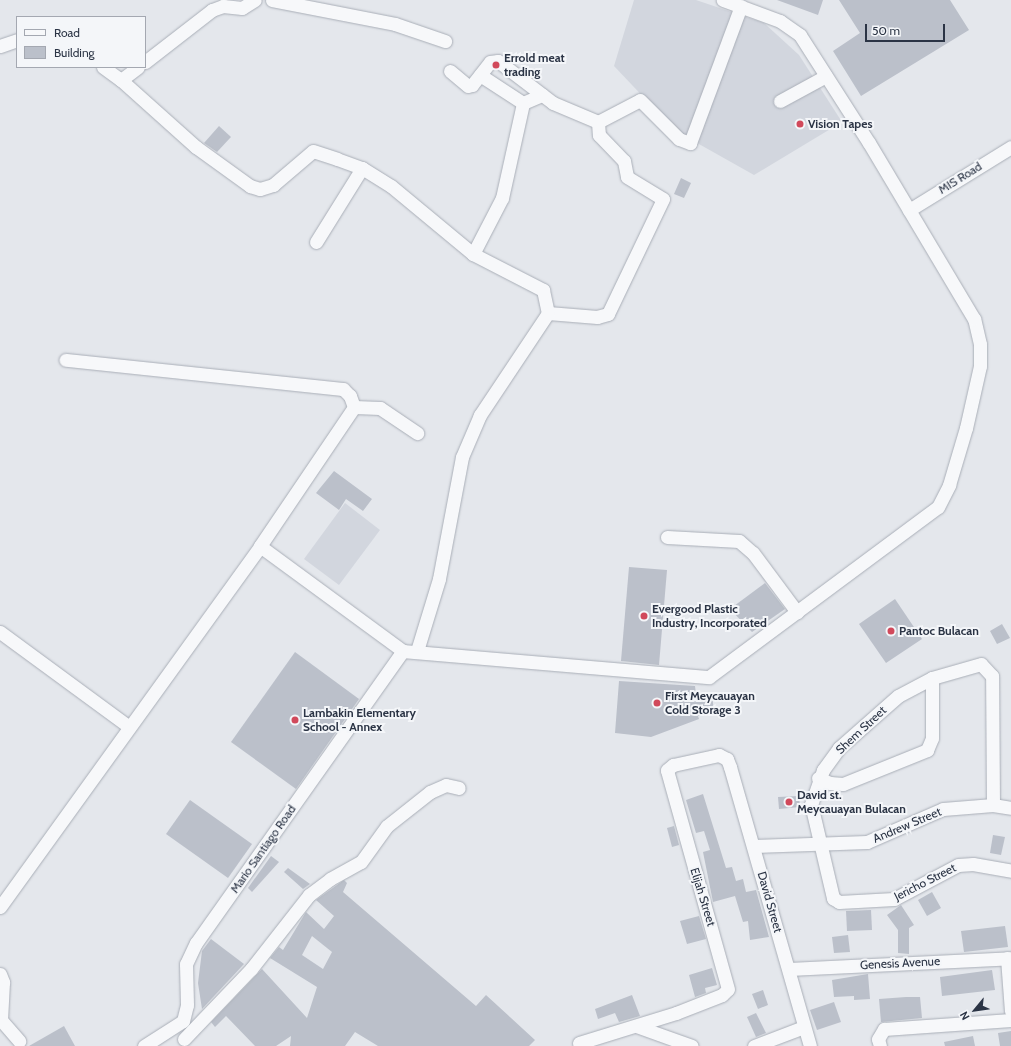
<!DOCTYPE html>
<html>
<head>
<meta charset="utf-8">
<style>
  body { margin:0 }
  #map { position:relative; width:1011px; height:1046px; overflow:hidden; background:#e4e7ec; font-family:Cabin,sans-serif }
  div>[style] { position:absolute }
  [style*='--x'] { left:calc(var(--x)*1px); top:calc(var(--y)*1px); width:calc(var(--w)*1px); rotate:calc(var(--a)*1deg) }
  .built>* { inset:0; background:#d2d6de }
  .building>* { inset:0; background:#bbc0ca }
  .roads { filter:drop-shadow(0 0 1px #a9aeb7) drop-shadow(0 0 1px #a9aeb7) }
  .minor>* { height:13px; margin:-6.5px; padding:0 6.5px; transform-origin:6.5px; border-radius:6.5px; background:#f7f8fa }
  .dots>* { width:11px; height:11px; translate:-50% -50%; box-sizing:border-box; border:2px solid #f4f6f9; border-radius:50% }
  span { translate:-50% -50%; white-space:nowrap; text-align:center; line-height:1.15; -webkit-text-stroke:4px #f4f6f9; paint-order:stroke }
  .poi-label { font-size:12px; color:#2b3445; font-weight:700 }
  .left { translate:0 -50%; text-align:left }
  .street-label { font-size:12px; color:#2b3445 }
  .legend { position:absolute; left:16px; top:16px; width:130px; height:52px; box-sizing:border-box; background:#f4f6f9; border:1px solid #a4a8b1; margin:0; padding:5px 7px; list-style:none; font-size:12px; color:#2b3445 }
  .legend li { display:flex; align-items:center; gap:8px; height:20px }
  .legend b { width:20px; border:1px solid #a4a8b1 }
  .north { position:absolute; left:955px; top:990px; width:40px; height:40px; -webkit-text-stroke:3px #f4f6f9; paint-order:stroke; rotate:241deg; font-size:11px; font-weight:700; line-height:16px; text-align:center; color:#2b3445 }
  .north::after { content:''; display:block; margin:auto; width:14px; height:18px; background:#2b3445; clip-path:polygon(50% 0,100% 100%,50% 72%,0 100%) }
  .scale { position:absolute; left:865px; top:24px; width:80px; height:18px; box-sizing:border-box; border:2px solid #2b3445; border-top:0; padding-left:5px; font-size:12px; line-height:14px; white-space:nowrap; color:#2b3445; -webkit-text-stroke:3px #f4f6f9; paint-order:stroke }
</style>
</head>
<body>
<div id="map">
  <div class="built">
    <i style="clip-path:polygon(634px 0,696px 0,764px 23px,799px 55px,842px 122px,754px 175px,690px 139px,668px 123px,614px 66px)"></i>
    <i style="clip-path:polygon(345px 503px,380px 530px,339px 585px,304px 559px)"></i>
  </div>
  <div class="building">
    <i style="clip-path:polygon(777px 0,823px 0,818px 15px)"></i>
    <i style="clip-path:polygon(839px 0,950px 0,969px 30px,861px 96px,833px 51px,860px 33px)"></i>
    <i style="clip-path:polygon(219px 126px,231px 137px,217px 152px,204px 143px)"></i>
    <i style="clip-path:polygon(681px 178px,691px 183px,684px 198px,674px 194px)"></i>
    <i style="clip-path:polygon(334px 471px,372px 499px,363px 511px,346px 499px,339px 510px,316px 493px)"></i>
    <i style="clip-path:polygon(629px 567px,667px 570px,659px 665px,621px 661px)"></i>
    <i style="clip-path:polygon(765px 583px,785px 609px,752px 632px,730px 609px)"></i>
    <i style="clip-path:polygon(895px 599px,922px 639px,886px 663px,859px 624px)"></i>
    <i style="clip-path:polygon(1002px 624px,1010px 638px,997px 644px,990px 631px)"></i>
    <i style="clip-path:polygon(295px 652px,359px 699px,296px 789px,231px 742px)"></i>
    <i style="clip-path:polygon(619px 681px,695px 686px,696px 694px,712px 692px,714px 714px,698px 716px,699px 719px,651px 737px,615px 733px)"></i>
    <i style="clip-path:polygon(703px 794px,726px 868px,732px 867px,736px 881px,743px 879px,746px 892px,756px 890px,769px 937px,750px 940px,748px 921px,743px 922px,735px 896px,713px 902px,703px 852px,710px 850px,704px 831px,696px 833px,686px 800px)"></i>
    <i style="clip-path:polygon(799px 796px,800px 807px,779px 809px,778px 797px)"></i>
    <i style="clip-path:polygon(190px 800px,252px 844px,228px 878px,166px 834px)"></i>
    <i style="clip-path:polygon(674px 826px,679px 845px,672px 847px,667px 828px)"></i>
    <i style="clip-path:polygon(993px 835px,1005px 837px,1001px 855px,990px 853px)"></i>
    <i style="clip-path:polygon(271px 856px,279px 862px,252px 892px,248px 888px)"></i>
    <i style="clip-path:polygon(288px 868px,310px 884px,303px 889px,284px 872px)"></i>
    <i style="clip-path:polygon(evenodd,344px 880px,347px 883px,343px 892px,476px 1006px,486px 995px,535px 1040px,529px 1046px,378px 1046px,355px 1032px,345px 1046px,290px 1046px,291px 1036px,276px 1046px,255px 1046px,226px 1016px,215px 1027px,211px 1022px,262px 969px,307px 1018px,317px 987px,270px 958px,279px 947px,283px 950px,306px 912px,324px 929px,334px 916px,316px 900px,344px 880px,312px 936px,332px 952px,323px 969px,302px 955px,312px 936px)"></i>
    <i style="clip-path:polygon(932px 892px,941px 908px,927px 916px,918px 900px)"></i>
    <i style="clip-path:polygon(901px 905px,914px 925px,909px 928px,909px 954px,898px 953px,898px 930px,887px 915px)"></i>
    <i style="clip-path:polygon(871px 910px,872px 930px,847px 931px,846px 911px)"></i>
    <i style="clip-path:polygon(699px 916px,706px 939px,687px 944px,680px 921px)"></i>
    <i style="clip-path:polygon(1005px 926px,1008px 947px,964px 952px,961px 931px)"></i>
    <i style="clip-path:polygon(848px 935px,850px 952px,834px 953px,832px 937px)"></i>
    <i style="clip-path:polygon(211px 939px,244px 964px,202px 1009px,198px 983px,202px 951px)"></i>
    <i style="clip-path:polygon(712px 968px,717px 985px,705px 988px,706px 993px,695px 997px,689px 975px)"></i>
    <i style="clip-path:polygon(992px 970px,995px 990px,942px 996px,940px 977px)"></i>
    <i style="clip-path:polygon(868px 974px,870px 999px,854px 1000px,854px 996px,834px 997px,832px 980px)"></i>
    <i style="clip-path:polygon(763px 990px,768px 1005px,758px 1009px,752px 994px)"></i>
    <i style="clip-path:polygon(632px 995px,640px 1016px,619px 1022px,615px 1013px,598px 1019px,595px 1009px)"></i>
    <i style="clip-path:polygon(906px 997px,920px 997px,922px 1018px,881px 1022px,879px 999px)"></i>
    <i style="clip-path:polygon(834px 1002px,841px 1022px,817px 1030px,810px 1010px)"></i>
    <i style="clip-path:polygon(756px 1013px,766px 1033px,756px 1037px,747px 1017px)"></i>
    <i style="clip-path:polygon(64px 1026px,75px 1046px,29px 1046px)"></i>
    <i style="clip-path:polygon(1011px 1031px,1011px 1046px,1000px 1046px,998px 1033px)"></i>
    <i style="clip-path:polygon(973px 1036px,975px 1046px,945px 1046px,944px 1042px)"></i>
  </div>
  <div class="roads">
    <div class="minor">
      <i style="--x:272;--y:0;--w:125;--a:11"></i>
      <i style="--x:395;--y:24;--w:53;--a:18.8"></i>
      <i style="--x:0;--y:46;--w:18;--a:-19"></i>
      <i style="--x:145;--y:62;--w:85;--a:-37.8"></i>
      <i style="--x:212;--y:10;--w:12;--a:-20"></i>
      <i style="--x:223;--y:6;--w:19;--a:6"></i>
      <i style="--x:242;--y:8;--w:15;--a:-32"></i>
      <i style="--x:103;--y:67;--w:22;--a:36"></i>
      <i style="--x:121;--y:80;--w:21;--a:-37"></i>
      <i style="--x:450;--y:71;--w:23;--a:40"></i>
      <i style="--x:468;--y:86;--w:4;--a:-14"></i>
      <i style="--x:472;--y:85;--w:29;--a:-52"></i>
      <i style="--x:490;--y:62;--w:8;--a:-7"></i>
      <i style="--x:498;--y:61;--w:69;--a:37.4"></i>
      <i style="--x:553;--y:103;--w:49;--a:22.9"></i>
      <i style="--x:598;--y:122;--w:13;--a:86"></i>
      <i style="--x:599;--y:135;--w:36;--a:46"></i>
      <i style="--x:624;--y:161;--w:16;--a:79"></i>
      <i style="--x:627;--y:177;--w:42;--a:31.4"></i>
      <i style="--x:663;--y:199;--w:127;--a:115.6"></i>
      <i style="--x:608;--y:314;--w:11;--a:165"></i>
      <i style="--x:597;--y:317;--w:49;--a:-175.3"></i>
      <i style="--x:480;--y:75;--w:51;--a:33.1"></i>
      <i style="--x:523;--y:103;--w:21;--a:-23"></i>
      <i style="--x:121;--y:80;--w:101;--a:41.8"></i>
      <i style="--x:196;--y:147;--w:67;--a:35.8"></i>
      <i style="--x:250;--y:186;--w:10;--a:17"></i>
      <i style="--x:260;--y:189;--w:14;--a:-17"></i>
      <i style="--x:273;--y:185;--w:52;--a:-40.4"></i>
      <i style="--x:313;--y:151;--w:25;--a:18"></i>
      <i style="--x:337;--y:159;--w:27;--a:20"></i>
      <i style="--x:362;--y:168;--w:34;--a:32"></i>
      <i style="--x:391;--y:186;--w:107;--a:39.7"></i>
      <i style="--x:473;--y:254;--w:79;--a:27.2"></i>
      <i style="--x:543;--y:290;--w:24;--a:78"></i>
      <i style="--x:548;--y:313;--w:123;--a:123.7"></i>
      <i style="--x:480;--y:415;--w:46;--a:113.2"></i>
      <i style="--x:462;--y:457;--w:124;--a:100.7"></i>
      <i style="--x:439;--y:579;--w:75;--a:107"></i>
      <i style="--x:780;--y:101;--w:52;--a:-28.5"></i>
      <i style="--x:598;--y:122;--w:47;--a:-27.6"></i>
      <i style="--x:640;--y:100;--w:55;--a:45"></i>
      <i style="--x:679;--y:139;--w:12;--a:20"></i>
      <i style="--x:690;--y:143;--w:146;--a:-69.6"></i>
      <i style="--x:909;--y:210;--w:120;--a:-31.7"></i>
      <i style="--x:316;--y:242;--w:87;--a:-58.1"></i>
      <i style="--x:473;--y:254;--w:63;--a:-62.6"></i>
      <i style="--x:502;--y:198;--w:97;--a:-77.5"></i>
      <i style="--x:354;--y:407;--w:26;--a:2"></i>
      <i style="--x:380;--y:408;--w:45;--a:34"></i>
      <i style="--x:667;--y:537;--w:72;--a:3.2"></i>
      <i style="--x:739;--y:541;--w:18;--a:41"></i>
      <i style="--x:753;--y:553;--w:74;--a:53.3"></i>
      <i style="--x:260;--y:546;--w:177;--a:36.3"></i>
      <i style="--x:403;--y:651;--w:307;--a:4.9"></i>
      <i style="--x:709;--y:677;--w:285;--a:-36.6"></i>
      <i style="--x:938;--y:507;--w:25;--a:-63"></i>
      <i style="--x:949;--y:485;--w:59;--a:-73.4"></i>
      <i style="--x:966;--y:428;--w:64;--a:-77.3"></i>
      <i style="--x:980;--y:366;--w:22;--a:-90"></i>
      <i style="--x:980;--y:344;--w:26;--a:-103"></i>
      <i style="--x:974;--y:319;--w:205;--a:-120.8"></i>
      <i style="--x:869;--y:143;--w:128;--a:-122.6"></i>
      <i style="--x:800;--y:35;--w:24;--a:-145"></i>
      <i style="--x:780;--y:21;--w:61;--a:-159.8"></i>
      <i style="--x:0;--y:632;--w:159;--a:36.3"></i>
      <i style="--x:818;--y:778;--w:13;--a:23"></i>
      <i style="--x:830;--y:783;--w:13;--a:4"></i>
      <i style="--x:843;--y:784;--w:91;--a:-22"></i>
      <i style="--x:927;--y:750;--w:13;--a:-67"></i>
      <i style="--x:932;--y:738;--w:60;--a:-90"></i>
      <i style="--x:993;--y:805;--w:129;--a:-90.4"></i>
      <i style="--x:992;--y:676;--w:16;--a:-133"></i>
      <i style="--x:981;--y:664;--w:51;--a:164.1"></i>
      <i style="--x:932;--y:678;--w:38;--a:152"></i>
      <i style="--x:898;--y:696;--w:79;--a:138.6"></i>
      <i style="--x:839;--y:748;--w:27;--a:126"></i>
      <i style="--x:823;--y:770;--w:36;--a:109"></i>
      <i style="--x:811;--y:804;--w:97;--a:76.8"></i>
      <i style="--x:833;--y:898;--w:7;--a:34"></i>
      <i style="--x:839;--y:902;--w:55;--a:-3.1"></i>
      <i style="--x:894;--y:899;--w:72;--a:-28"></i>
      <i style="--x:958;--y:865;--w:15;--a:-4"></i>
      <i style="--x:973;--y:864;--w:39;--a:10"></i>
      <i style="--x:754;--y:846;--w:113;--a:-2"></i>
      <i style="--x:867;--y:842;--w:83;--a:-23.5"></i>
      <i style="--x:943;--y:809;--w:50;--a:-4.6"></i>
      <i style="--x:993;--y:805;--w:18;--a:9"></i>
      <i style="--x:0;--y:907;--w:445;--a:-54.2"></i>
      <i style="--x:260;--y:546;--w:168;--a:-55.9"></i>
      <i style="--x:354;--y:407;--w:12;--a:-110"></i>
      <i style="--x:350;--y:396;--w:10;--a:-135"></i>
      <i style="--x:343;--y:389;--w:279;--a:-174"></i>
      <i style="--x:1007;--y:958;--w:53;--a:85.7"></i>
      <i style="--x:789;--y:969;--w:222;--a:-2.8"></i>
      <i style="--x:0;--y:974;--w:9;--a:69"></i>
      <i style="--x:3;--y:982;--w:38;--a:93"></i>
      <i style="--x:1;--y:1020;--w:28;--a:49"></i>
      <i style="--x:636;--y:1026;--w:59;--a:19.7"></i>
      <i style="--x:184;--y:1039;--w:97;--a:-46.3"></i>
      <i style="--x:251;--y:969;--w:94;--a:-51.9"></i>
      <i style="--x:309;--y:895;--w:26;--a:-37"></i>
      <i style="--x:330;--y:879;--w:35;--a:-29"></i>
      <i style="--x:361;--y:862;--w:44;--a:-54.2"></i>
      <i style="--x:387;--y:826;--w:55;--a:-38.3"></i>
      <i style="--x:430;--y:792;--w:17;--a:-24"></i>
      <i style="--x:446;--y:785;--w:13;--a:13"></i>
      <i style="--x:579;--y:1043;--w:102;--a:-17.2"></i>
      <i style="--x:676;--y:1013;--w:49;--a:-21.4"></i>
      <i style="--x:722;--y:995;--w:8;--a:-45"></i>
      <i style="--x:728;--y:989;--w:227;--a:-105.6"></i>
      <i style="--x:667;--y:770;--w:8;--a:-40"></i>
      <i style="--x:673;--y:765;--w:47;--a:-12.3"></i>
      <i style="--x:719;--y:755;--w:9;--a:27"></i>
      <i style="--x:727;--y:759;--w:9;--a:69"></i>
      <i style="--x:730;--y:767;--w:290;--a:74"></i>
      <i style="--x:144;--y:1046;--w:46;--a:-32.7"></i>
      <i style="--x:183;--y:1021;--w:16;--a:-76"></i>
      <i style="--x:187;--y:1005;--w:41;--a:-91.4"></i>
      <i style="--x:186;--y:964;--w:23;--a:-65"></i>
      <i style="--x:196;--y:943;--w:358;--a:-54.7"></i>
      <i style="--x:754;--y:1046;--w:53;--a:-20.8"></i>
      <i style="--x:880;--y:1046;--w:7;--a:-106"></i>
      <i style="--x:878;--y:1039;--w:12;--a:-59"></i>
      <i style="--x:884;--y:1029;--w:127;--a:-4.1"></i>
    </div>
  </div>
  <div class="dots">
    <i style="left:496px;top:65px;background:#d1495b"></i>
    <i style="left:800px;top:124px;background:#d1495b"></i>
    <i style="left:644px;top:616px;background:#d1495b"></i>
    <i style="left:891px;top:631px;background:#d1495b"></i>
    <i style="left:657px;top:703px;background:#d1495b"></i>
    <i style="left:295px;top:720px;background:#d1495b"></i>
    <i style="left:789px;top:802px;background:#d1495b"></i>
  </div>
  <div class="poi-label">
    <span class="left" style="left:504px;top:65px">Errold meat<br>trading</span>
    <span class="left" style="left:808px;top:124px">Vision Tapes</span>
    <span class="left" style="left:652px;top:616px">Evergood Plastic<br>Industry, Incorporated</span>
    <span class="left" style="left:899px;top:631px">Pantoc Bulacan</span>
    <span class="left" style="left:665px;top:703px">First Meycauayan<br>Cold Storage 3</span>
    <span class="left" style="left:303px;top:720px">Lambakin Elementary<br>School - Annex</span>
    <span class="left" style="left:797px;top:802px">David st.<br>Meycauayan Bulacan</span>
  </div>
  <div class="street-label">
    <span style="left:960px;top:178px;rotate:-32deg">MIS Road</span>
    <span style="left:861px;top:730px;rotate:-43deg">Shem Street</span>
    <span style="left:907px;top:825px;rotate:-23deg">Andrew Street</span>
    <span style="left:263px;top:849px;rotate:-55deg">Mario Santiago Road</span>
    <span style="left:925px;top:882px;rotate:-27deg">Jericho Street</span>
    <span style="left:703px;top:897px;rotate:73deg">Elijah Street</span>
    <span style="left:770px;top:902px;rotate:74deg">David Street</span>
    <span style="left:900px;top:963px;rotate:-3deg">Genesis Avenue</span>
  </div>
  <ul class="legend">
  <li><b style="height:5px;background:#f7f8fa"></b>Road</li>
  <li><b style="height:11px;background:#bbc0ca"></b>Building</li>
  </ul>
  <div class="north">N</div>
  <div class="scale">50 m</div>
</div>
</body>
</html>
